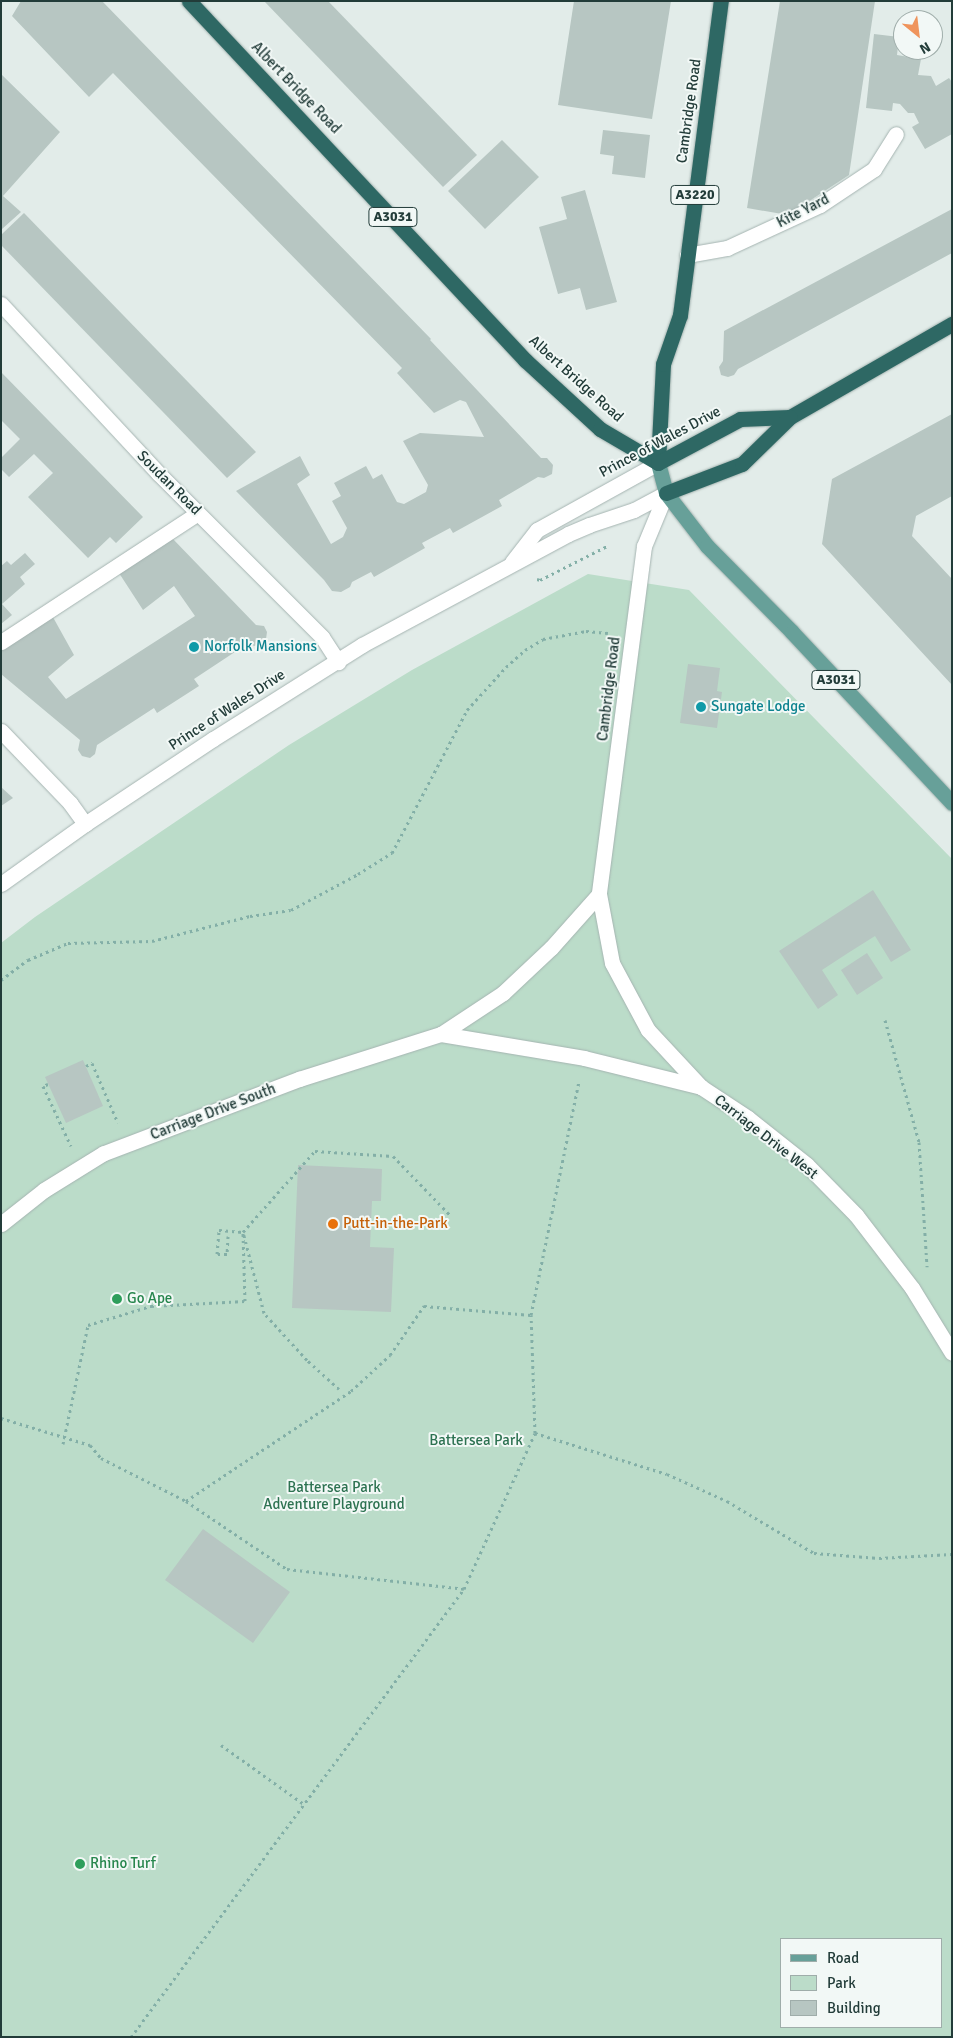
<!DOCTYPE html>
<html>
<head>
<meta charset="utf-8">
<style>
  body { margin:0 }
  #map { position:relative; width:953px; height:2038px; overflow:hidden; background:#e2ece9; font-family:Signika,sans-serif }
  div>[style] { position:absolute }
  [style*='--x'] { left:calc(var(--x)*1px); top:calc(var(--y)*1px); width:calc(var(--w)*1px); rotate:calc(var(--a)*1deg) }
  .green>* { inset:0; background:#bbdcc9 }
  .building>* { inset:0; background:#b7c6c2 }
  .path>* { height:3px; margin-top:-1.5px; transform-origin:0; background:repeating-linear-gradient(90deg,#83afa7 0 2.5px,transparent 0 6.5px) }
  .roads { filter:drop-shadow(0 0 1px #a5b4b1) drop-shadow(0 0 1px #a5b4b1) }
  .minor>* { height:15px; margin:-7.5px; padding:0 7.5px; transform-origin:7.5px; border-radius:7.5px; background:#fff }
  .major>* { height:15px; margin:-7.5px; padding:0 7.5px; transform-origin:7.5px; border-radius:7.5px; background:#67a099 }
  .highway>* { height:15px; margin:-7.5px; padding:0 7.5px; transform-origin:7.5px; border-radius:7.5px; background:#2e6864 }
  .path-bridge>* { height:3px; margin-top:-1.5px; transform-origin:0; background:repeating-linear-gradient(90deg,#83afa7 0 2.5px,transparent 0 6.5px) }
  .dots>* { width:14px; height:14px; translate:-50% -50%; box-sizing:border-box; border:2px solid #f2f8f6; border-radius:50% }
  span { translate:-50% -50%; white-space:nowrap; text-align:center; line-height:1.15; -webkit-text-stroke:4px #f2f8f6; paint-order:stroke }
  .shield-label span { padding:1px 4px; background:#f2f8f6; border:1px solid; border-radius:4px; -webkit-text-stroke-width:0 }
  .shield-label { font-size:14px; color:#223c39; font-weight:700 }
  .street-label { font-size:15px; color:#223c39 }
  .culture-label { font-size:15px; color:#0d838f }
  .left { translate:0 -50%; text-align:left }
  .food-label { font-size:15px; color:#c56008 }
  .leisure-label { font-size:15px; color:#27864d }
  .park-label { font-size:15px; color:#2d7251 }
  .frame { position:absolute; inset:0; border:2px solid #223c39; pointer-events:none }
  .legend { position:absolute; left:780px; top:1938px; width:162px; height:90px; box-sizing:border-box; background:#f2f8f6; border:1px solid #9fadaa; margin:0; padding:6px 9px; list-style:none; font-size:15px; color:#223c39 }
  .legend li { display:flex; align-items:center; gap:10px; height:25px }
  .legend b { width:25px; border:1px solid #9fadaa }
  .north { position:absolute; left:893px; top:10px; width:50px; height:50px; box-sizing:border-box; background:#f2f8f6; border:1px solid #9fadaa; border-radius:50%; rotate:151deg; font-size:14px; font-weight:700; line-height:20px; text-align:center; color:#223c39 }
  .north::after { content:''; display:block; margin:auto; width:18px; height:22px; background:#ef945c; clip-path:polygon(50% 0,100% 100%,50% 72%,0 100%) }
</style>
</head>
<body>
<div id="map">
  <div class="green">
    <i style="clip-path:polygon(evenodd,588px 574px,689px 590px,952px 859px,952px 2037px,1px 2037px,1px 943px,35px 917px,289px 745px,412px 670px,588px 574px,782px 1939px,942px 1939px,942px 2027px,782px 2027px,782px 1939px)"></i>
  </div>
  <div class="building">
    <i style="clip-path:polygon(21px 1px,102px 1px,431px 339px,430px 340px,541px 458px,547px 458px,553px 465px,552px 474px,544px 478px,538px 477px,499px 500px,502px 506px,453px 533px,450px 528px,422px 543px,425px 548px,374px 577px,371px 572px,352px 582px,350px 587px,341px 592px,332px 591px,324px 580px,236px 491px,300px 456px,310px 475px,297px 484px,331px 544px,343px 537px,347px 528px,332px 501px,341px 496px,334px 483px,366px 466px,373px 479px,382px 474px,397px 502px,404px 504px,426px 492px,428px 485px,403px 441px,420px 433px,484px 437px,466px 402px,460px 400px,434px 413px,397px 373px,402px 368px,113px 73px,89px 97px,12px 16px)"></i>
    <i style="clip-path:polygon(264px 1px,328px 1px,477px 155px,443px 187px)"></i>
    <i style="clip-path:polygon(574px 1px,671px 1px,652px 119px,558px 105px)"></i>
    <i style="clip-path:polygon(780px 1px,875px 1px,849px 175px,788px 215px,747px 208px)"></i>
    <i style="clip-path:polygon(874px 34px,899px 37px,897px 55px,921px 59px,918px 75px,931px 76px,936px 86px,949px 78px,952px 82px,952px 134px,925px 149px,912px 127px,919px 123px,914px 113px,908px 113px,900px 104px,893px 103px,892px 111px,866px 108px)"></i>
    <i style="clip-path:polygon(1px 74px,60px 132px,3px 196px,21px 212px,2px 229px)"></i>
    <i style="clip-path:polygon(603px 130px,650px 135px,645px 178px,612px 174px,614px 156px,600px 154px)"></i>
    <i style="clip-path:polygon(502px 140px,539px 177px,485px 229px,448px 191px)"></i>
    <i style="clip-path:polygon(585px 190px,617px 302px,586px 310px,580px 288px,558px 294px,539px 227px,567px 219px,561px 197px)"></i>
    <i style="clip-path:polygon(952px 209px,952px 253px,738px 369px,734px 375px,728px 377px,721px 375px,719px 367px,723px 361px,724px 331px)"></i>
    <i style="clip-path:polygon(24px 213px,256px 452px,227px 478px,1px 245px,1px 235px)"></i>
    <i style="clip-path:polygon(1px 372px,143px 517px,116px 543px,110px 537px,88px 558px,28px 497px,53px 473px,34px 454px,9px 477px,1px 469px,1px 458px,20px 439px,1px 420px)"></i>
    <i style="clip-path:polygon(952px 414px,952px 496px,916px 516px,912px 536px,952px 579px,952px 685px,822px 544px,832px 479px)"></i>
    <i style="clip-path:polygon(172px 538px,256px 625px,264px 626px,267px 632px,266px 639px,255px 646px,247px 644px,194px 679px,199px 686px,157px 713px,154px 708px,97px 745px,95px 754px,90px 758px,82px 756px,78px 750px,80px 740px,1px 674px,1px 649px,49px 610px,74px 655px,48px 677px,66px 699px,195px 616px,174px 586px,143px 610px,119px 573px)"></i>
    <i style="clip-path:polygon(25px 553px,35px 564px,20px 577px,25px 584px,2px 604px,12px 615px,1px 624px,1px 566px,7px 561px,11px 565px)"></i>
    <i style="clip-path:polygon(688px 664px,720px 668px,717px 691px,722px 692px,717px 728px,680px 723px)"></i>
    <i style="clip-path:polygon(1px 787px,13px 798px,1px 806px)"></i>
    <i style="clip-path:polygon(873px 890px,911px 950px,891px 962px,875px 936px,848px 953px,822px 970px,838px 995px,818px 1009px,779px 951px)"></i>
    <i style="clip-path:polygon(867px 953px,883px 978px,857px 995px,841px 970px)"></i>
    <i style="clip-path:polygon(83px 1060px,103px 1106px,66px 1123px,45px 1077px)"></i>
    <i style="clip-path:polygon(298px 1165px,382px 1169px,381px 1201px,372px 1201px,370px 1247px,394px 1248px,391px 1312px,292px 1308px)"></i>
    <i style="clip-path:polygon(203px 1529px,290px 1592px,253px 1643px,165px 1580px)"></i>
  </div>
  <div class="path">
    <i style="--x:537;--y:579;--w:3;--a:18"></i>
    <i style="--x:540;--y:580;--w:75;--a:-26.9"></i>
    <i style="--x:1;--y:980;--w:34;--a:-37"></i>
    <i style="--x:28;--y:960;--w:43;--a:-23"></i>
    <i style="--x:68;--y:943;--w:84;--a:-1.4"></i>
    <i style="--x:152;--y:941;--w:101;--a:-14.3"></i>
    <i style="--x:250;--y:916;--w:41;--a:-8.3"></i>
    <i style="--x:291;--y:910;--w:76;--a:-28.2"></i>
    <i style="--x:358;--y:874;--w:40;--a:-32"></i>
    <i style="--x:392;--y:853;--w:161;--a:-62.3"></i>
    <i style="--x:467;--y:710;--w:58;--a:-47.8"></i>
    <i style="--x:506;--y:667;--w:25;--a:-42"></i>
    <i style="--x:525;--y:650;--w:21;--a:-31"></i>
    <i style="--x:543;--y:639;--w:44;--a:-10.5"></i>
    <i style="--x:586;--y:631;--w:22;--a:5"></i>
    <i style="--x:885;--y:1020;--w:127;--a:74.4"></i>
    <i style="--x:919;--y:1142;--w:125;--a:86.3"></i>
    <i style="--x:86;--y:1066;--w:7;--a:-27"></i>
    <i style="--x:92;--y:1063;--w:65;--a:66.6"></i>
    <i style="--x:48;--y:1084;--w:5;--a:158"></i>
    <i style="--x:43;--y:1086;--w:66;--a:65"></i>
    <i style="--x:228;--y:1236;--w:18;--a:93"></i>
    <i style="--x:227;--y:1254;--w:10;--a:180"></i>
    <i style="--x:217;--y:1254;--w:24;--a:-85"></i>
    <i style="--x:219;--y:1230;--w:24;--a:5"></i>
    <i style="--x:339;--y:1389;--w:43;--a:-137.8"></i>
    <i style="--x:307;--y:1360;--w:64;--a:-132.5"></i>
    <i style="--x:264;--y:1313;--w:84;--a:-104.5"></i>
    <i style="--x:243;--y:1232;--w:108;--a:-48.4"></i>
    <i style="--x:315;--y:1151;--w:78;--a:3.7"></i>
    <i style="--x:393;--y:1156;--w:81;--a:46"></i>
    <i style="--x:1;--y:1418;--w:93;--a:16.9"></i>
    <i style="--x:90;--y:1445;--w:17;--a:50"></i>
    <i style="--x:101;--y:1458;--w:95;--a:26.8"></i>
    <i style="--x:186;--y:1501;--w:198;--a:-33.7"></i>
    <i style="--x:351;--y:1391;--w:53;--a:-42.7"></i>
    <i style="--x:390;--y:1355;--w:60;--a:-55.2"></i>
    <i style="--x:424;--y:1306;--w:107;--a:4.8"></i>
    <i style="--x:535;--y:1433;--w:138;--a:17.3"></i>
    <i style="--x:667;--y:1474;--w:66;--a:24.2"></i>
    <i style="--x:727;--y:1501;--w:101;--a:30.9"></i>
    <i style="--x:814;--y:1553;--w:65;--a:4.4"></i>
    <i style="--x:879;--y:1558;--w:73;--a:-3.1"></i>
    <i style="--x:186;--y:1501;--w:122;--a:34"></i>
    <i style="--x:287;--y:1569;--w:178;--a:6.4"></i>
    <i style="--x:221;--y:1745;--w:103;--a:35.5"></i>
    <i style="--x:131;--y:2037;--w:558;--a:-53.38"></i>
    <i style="--x:464;--y:1589;--w:171;--a:-65.5"></i>
    <i style="--x:535;--y:1433;--w:118;--a:-91.9"></i>
    <i style="--x:531;--y:1315;--w:239;--a:-78.4"></i>
  </div>
  <div class="roads">
    <div class="minor">
      <i style="--x:687;--y:255;--w:41;--a:-9.9"></i>
      <i style="--x:727;--y:248;--w:102;--a:-24.8"></i>
      <i style="--x:820;--y:205;--w:65;--a:-33.7"></i>
      <i style="--x:874;--y:169;--w:41;--a:-57.8"></i>
      <i style="--x:1;--y:304;--w:231;--a:47.1"></i>
      <i style="--x:158;--y:473;--w:232;--a:45"></i>
      <i style="--x:322;--y:637;--w:30;--a:57"></i>
      <i style="--x:666;--y:493;--w:57;--a:112.5"></i>
      <i style="--x:644;--y:546;--w:351;--a:97.4"></i>
      <i style="--x:599;--y:894;--w:70;--a:79.3"></i>
      <i style="--x:612;--y:963;--w:76;--a:61.8"></i>
      <i style="--x:648;--y:1030;--w:78;--a:47.1"></i>
      <i style="--x:512;--y:562;--w:41;--a:-52"></i>
      <i style="--x:537;--y:530;--w:138;--a:-29"></i>
      <i style="--x:1;--y:642;--w:235;--a:-33.2"></i>
      <i style="--x:1;--y:731;--w:100;--a:46.2"></i>
      <i style="--x:70;--y:803;--w:26;--a:54"></i>
      <i style="--x:1;--y:884;--w:103;--a:-35.5"></i>
      <i style="--x:85;--y:824;--w:154;--a:-33.6"></i>
      <i style="--x:213;--y:739;--w:176;--a:-32.2"></i>
      <i style="--x:362;--y:645;--w:234;--a:-28.3"></i>
      <i style="--x:568;--y:534;--w:23;--a:-23"></i>
      <i style="--x:589;--y:525;--w:47;--a:-18.4"></i>
      <i style="--x:634;--y:510;--w:36;--a:-28"></i>
      <i style="--x:441;--y:1034;--w:145;--a:9.5"></i>
      <i style="--x:584;--y:1058;--w:121;--a:13.9"></i>
      <i style="--x:701;--y:1087;--w:56;--a:33.4"></i>
      <i style="--x:748;--y:1118;--w:75;--a:38.5"></i>
      <i style="--x:807;--y:1165;--w:70;--a:45.6"></i>
      <i style="--x:856;--y:1215;--w:92;--a:52.5"></i>
      <i style="--x:912;--y:1288;--w:76;--a:58.4"></i>
      <i style="--x:1;--y:1224;--w:55;--a:-38.3"></i>
      <i style="--x:44;--y:1190;--w:70;--a:-31.7"></i>
      <i style="--x:104;--y:1153;--w:209;--a:-20.8"></i>
      <i style="--x:299;--y:1079;--w:149;--a:-17.6"></i>
      <i style="--x:441;--y:1034;--w:74;--a:-33.5"></i>
      <i style="--x:503;--y:993;--w:66;--a:-43.2"></i>
      <i style="--x:551;--y:948;--w:72;--a:-48.4"></i>
    </div>
    <div class="major">
      <i style="--x:658;--y:463;--w:31;--a:75"></i>
      <i style="--x:666;--y:493;--w:67;--a:52.3"></i>
      <i style="--x:707;--y:546;--w:121;--a:45.3"></i>
      <i style="--x:792;--y:632;--w:234;--a:46.9"></i>
    </div>
    <div class="highway">
      <i style="--x:189;--y:1;--w:492;--a:46.9"></i>
      <i style="--x:525;--y:360;--w:102;--a:42.6"></i>
      <i style="--x:600;--y:429;--w:67;--a:30.4"></i>
      <i style="--x:658;--y:463;--w:99;--a:-87.1"></i>
      <i style="--x:663;--y:364;--w:52;--a:-70.9"></i>
      <i style="--x:680;--y:315;--w:317;--a:-82.6"></i>
      <i style="--x:658;--y:463;--w:93;--a:-28.2"></i>
      <i style="--x:740;--y:419;--w:50;--a:-2.3"></i>
      <i style="--x:790;--y:417;--w:187;--a:-29.9"></i>
      <i style="--x:666;--y:493;--w:81;--a:-20.9"></i>
      <i style="--x:742;--y:464;--w:67;--a:-44.4"></i>
    </div>
  </div>
  <div class="path-bridge">
    <i style="--x:63;--y:1444;--w:122;--a:-78.1"></i>
    <i style="--x:88;--y:1325;--w:66;--a:-16.8"></i>
    <i style="--x:151;--y:1306;--w:94;--a:-3"></i>
    <i style="--x:245;--y:1301;--w:69;--a:-91.7"></i>
  </div>
  <div class="dots">
    <i style="left:194px;top:647px;background:#0f9aa8"></i>
    <i style="left:701px;top:707px;background:#0f9aa8"></i>
    <i style="left:333px;top:1224px;background:#e8710a"></i>
    <i style="left:117px;top:1299px;background:#2e9e5b"></i>
    <i style="left:80px;top:1864px;background:#2e9e5b"></i>
  </div>
  <div class="shield-label">
    <span style="left:695px;top:195px">A3220</span>
    <span style="left:393px;top:217px">A3031</span>
    <span style="left:836px;top:680px">A3031</span>
  </div>
  <div class="street-label">
    <span style="left:296px;top:88px;rotate:46deg">Albert Bridge Road</span>
    <span style="left:689px;top:111px;rotate:-82deg">Cambridge Road</span>
    <span style="left:803px;top:211px;rotate:-27deg">Kite Yard</span>
    <span style="left:576px;top:379px;rotate:42deg">Albert Bridge Road</span>
    <span style="left:660px;top:442px;rotate:-28deg">Prince of Wales Drive</span>
    <span style="left:169px;top:483px;rotate:45deg">Soudan Road</span>
    <span style="left:609px;top:689px;rotate:-83deg">Cambridge Road</span>
    <span style="left:227px;top:710px;rotate:-33deg">Prince of Wales Drive</span>
    <span style="left:213px;top:1112px;rotate:-21deg">Carriage Drive South</span>
    <span style="left:766px;top:1137px;rotate:38deg">Carriage Drive West</span>
  </div>
  <div class="culture-label">
    <span class="left" style="left:204px;top:647px">Norfolk Mansions</span>
    <span class="left" style="left:711px;top:707px">Sungate Lodge</span>
  </div>
  <div class="food-label">
    <span class="left" style="left:343px;top:1224px">Putt-in-the-Park</span>
  </div>
  <div class="leisure-label">
    <span class="left" style="left:127px;top:1299px">Go Ape</span>
    <span class="left" style="left:90px;top:1864px">Rhino Turf</span>
  </div>
  <div class="park-label">
    <span style="left:476px;top:1441px">Battersea Park</span>
    <span style="left:334px;top:1496px">Battersea Park<br>Adventure Playground</span>
  </div>
  <div class="frame"></div>
  <ul class="legend">
  <li><b style="height:6px;background:#67a099"></b>Road</li>
  <li><b style="height:14px;background:#bbdcc9"></b>Park</li>
  <li><b style="height:14px;background:#b7c6c2"></b>Building</li>
  </ul>
  <div class="north">N</div>
</div>
</body>
</html>
